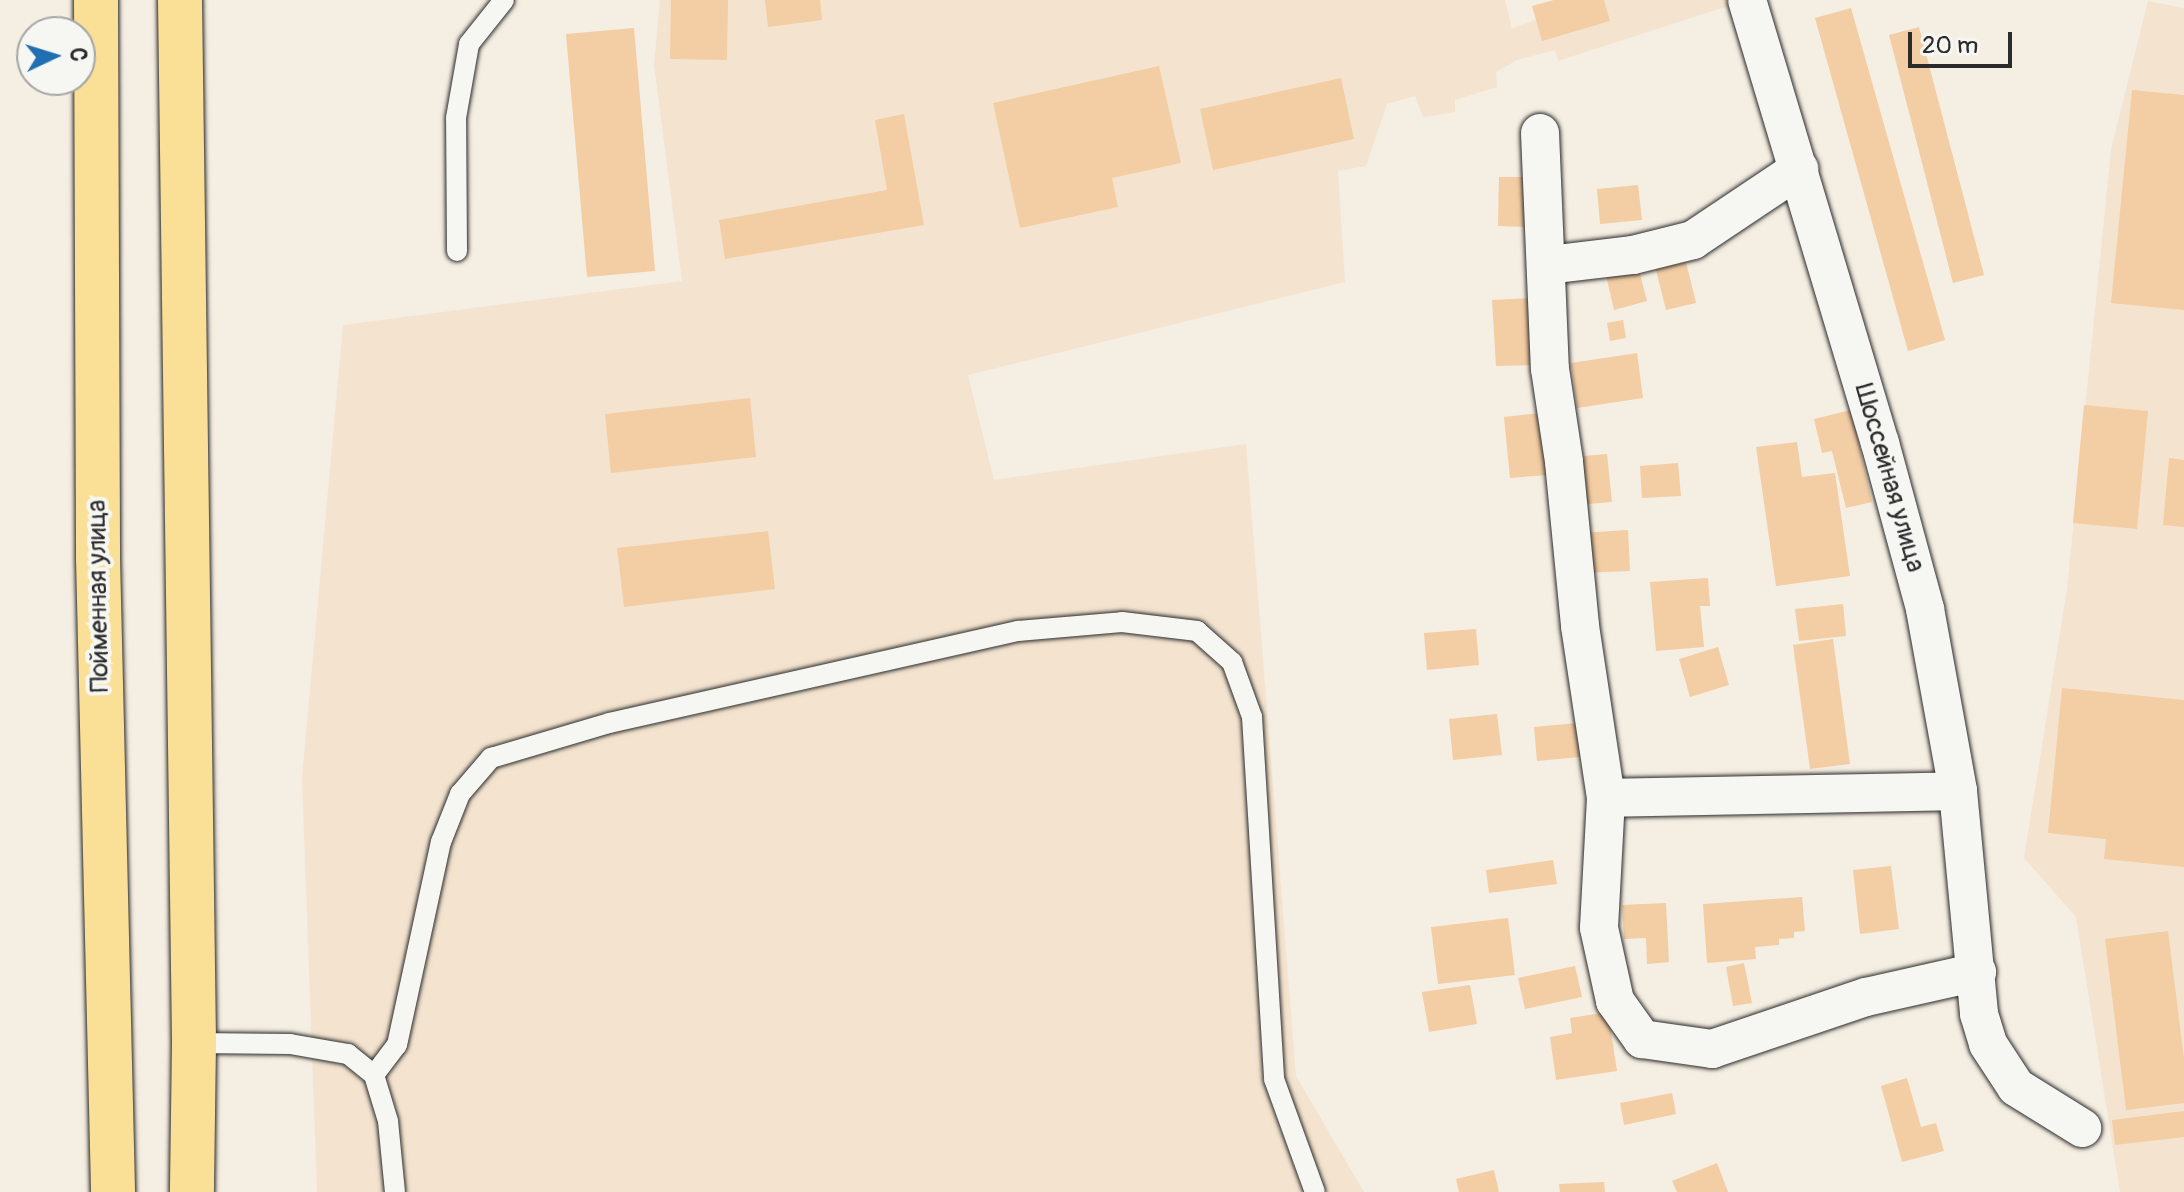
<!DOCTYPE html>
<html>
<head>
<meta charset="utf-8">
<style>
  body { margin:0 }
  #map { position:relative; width:2184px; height:1192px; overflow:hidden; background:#f5eee2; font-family:Pangolin,sans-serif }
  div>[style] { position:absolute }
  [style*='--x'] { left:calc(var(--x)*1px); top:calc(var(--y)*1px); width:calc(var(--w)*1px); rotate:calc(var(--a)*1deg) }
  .built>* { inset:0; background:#f4e4cf }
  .building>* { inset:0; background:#f3cda3 }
  .roads { filter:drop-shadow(0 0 2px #2b2b2b) drop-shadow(0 0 2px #2b2b2b) }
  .lane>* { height:20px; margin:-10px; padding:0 10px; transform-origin:10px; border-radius:10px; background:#f6f6f2 }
  .street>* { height:38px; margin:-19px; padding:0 19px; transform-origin:19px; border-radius:19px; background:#f6f6f2 }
  .primary>* { height:44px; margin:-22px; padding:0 22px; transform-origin:22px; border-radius:22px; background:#fadf96 }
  span { translate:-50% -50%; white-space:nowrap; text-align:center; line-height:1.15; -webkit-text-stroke:8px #f6f6f2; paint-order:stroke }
  .street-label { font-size:26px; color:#2b2b2b }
  .north { position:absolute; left:16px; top:16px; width:80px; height:80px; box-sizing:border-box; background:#f6f6f2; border:2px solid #a5a5a2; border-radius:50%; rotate:86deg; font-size:22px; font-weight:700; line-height:32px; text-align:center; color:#2b2b2b }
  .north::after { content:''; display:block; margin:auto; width:28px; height:36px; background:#1f6fb2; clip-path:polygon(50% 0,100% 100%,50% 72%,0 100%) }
  .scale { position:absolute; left:1908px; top:32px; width:104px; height:36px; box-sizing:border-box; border:4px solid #2b2b2b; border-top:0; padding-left:10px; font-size:24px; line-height:28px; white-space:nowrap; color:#2b2b2b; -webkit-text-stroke:6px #f6f6f2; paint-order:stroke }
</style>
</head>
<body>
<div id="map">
  <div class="built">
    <i style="clip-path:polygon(660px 0,1505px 0,1512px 28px,1595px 0,1726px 0,1728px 6px,1558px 61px,1555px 50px,1517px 60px,1496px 72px,1497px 87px,1455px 100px,1455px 112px,1423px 117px,1415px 96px,1387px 104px,1366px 166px,1338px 171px,1345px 282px,968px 375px,994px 480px,1246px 444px,1296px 1076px,1364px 1192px,317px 1192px,302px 778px,343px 325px,682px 281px,654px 65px)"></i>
    <i style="clip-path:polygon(2148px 1px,2184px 8px,2184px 1192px,2120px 1192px,2076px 917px,2024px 858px,2067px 589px,2111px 150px)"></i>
  </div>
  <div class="building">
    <i style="clip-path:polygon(671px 0,728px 0,727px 60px,670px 59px)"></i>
    <i style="clip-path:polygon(765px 0,820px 0,822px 20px,768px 27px)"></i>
    <i style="clip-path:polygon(1554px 0,1604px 0,1610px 21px,1542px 41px,1532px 6px)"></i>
    <i style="clip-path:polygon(1851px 8px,1945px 340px,1908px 351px,1815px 18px)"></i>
    <i style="clip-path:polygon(1919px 27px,1984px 275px,1953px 283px,1889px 35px)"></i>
    <i style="clip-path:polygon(634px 28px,655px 271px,587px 277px,566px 34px)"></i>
    <i style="clip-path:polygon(1159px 66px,1181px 163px,1112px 178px,1118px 207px,1020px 228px,993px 103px)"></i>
    <i style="clip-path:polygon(1341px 78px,1354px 139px,1213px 170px,1200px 109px)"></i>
    <i style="clip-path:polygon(2132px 90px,2184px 95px,2184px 310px,2111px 303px)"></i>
    <i style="clip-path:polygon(904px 114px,924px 225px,725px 259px,719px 220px,887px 190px,875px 120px)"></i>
    <i style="clip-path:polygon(1499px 177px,1528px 177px,1527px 227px,1498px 226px)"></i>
    <i style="clip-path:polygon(1638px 185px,1642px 220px,1600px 224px,1597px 189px)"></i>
    <i style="clip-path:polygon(1685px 258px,1696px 303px,1666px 310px,1655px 266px)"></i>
    <i style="clip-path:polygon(1637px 262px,1647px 301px,1614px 310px,1605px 271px)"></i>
    <i style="clip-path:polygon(1533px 298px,1536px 365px,1496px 366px,1492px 300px)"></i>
    <i style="clip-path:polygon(1623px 320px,1626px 338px,1610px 341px,1607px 323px)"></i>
    <i style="clip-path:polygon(1637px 353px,1643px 398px,1577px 408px,1571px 363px)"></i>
    <i style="clip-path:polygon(750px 398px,756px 457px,611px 473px,605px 414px)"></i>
    <i style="clip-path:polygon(2084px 405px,2148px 411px,2137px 529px,2073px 523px)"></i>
    <i style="clip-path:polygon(1851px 410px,1872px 502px,1846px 508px,1832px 451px,1822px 453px,1814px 419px)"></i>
    <i style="clip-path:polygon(1541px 413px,1547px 475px,1510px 478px,1504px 417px)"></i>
    <i style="clip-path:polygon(1797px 442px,1802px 477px,1835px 473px,1850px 576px,1776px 586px,1756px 447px)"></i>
    <i style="clip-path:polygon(1607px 454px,1612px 502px,1577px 505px,1573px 457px)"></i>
    <i style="clip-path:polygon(2169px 458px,2184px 460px,2184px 527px,2163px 525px)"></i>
    <i style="clip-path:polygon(1678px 463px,1681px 496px,1642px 498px,1640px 466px)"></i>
    <i style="clip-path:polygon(1628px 530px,1630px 571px,1581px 573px,1579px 533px)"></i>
    <i style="clip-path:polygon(768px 531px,775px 589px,624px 607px,617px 548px)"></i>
    <i style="clip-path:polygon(1708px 578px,1710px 606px,1700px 606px,1704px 647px,1656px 651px,1650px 582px)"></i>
    <i style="clip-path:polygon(1843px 604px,1846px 636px,1799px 641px,1795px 609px)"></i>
    <i style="clip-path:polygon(1476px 629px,1479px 665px,1427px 670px,1424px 633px)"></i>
    <i style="clip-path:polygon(1833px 639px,1850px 764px,1810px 769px,1793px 645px)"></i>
    <i style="clip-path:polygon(1718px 647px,1729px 685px,1690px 697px,1679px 659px)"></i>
    <i style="clip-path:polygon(2062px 688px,2184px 700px,2184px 867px,2104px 859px,2106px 839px,2048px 833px)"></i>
    <i style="clip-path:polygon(1497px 714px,1502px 755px,1453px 760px,1449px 719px)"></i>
    <i style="clip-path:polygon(1577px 723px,1580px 757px,1537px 761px,1534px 727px)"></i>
    <i style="clip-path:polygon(1553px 860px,1557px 884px,1489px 893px,1486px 870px)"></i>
    <i style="clip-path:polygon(1891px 866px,1899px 929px,1860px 934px,1853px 870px)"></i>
    <i style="clip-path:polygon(1802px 897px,1805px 931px,1794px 932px,1794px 938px,1779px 939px,1779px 945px,1755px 947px,1756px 959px,1707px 963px,1703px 904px)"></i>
    <i style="clip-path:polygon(1666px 903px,1669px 962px,1647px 964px,1646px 938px,1624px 939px,1622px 905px)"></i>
    <i style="clip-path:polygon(1508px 918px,1515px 975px,1438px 984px,1431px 927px)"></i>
    <i style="clip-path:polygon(2168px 931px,2184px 1059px,2184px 1103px,2126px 1110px,2105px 939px)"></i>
    <i style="clip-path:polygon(1744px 963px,1752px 1003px,1733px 1006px,1726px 967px)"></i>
    <i style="clip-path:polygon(1575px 966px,1582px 997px,1525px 1009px,1518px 978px)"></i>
    <i style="clip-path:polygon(1470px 985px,1477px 1024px,1429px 1032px,1422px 992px)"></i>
    <i style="clip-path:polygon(1608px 1012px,1617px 1071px,1556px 1080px,1550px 1037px,1572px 1033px,1570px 1018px)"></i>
    <i style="clip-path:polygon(1907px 1078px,1921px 1127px,1936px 1123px,1944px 1151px,1902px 1162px,1881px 1086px)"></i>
    <i style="clip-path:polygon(1672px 1093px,1676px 1114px,1624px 1125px,1620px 1103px)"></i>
    <i style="clip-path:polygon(2184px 1111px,2184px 1137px,2115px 1145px,2112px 1120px)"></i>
    <i style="clip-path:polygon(1717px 1163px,1728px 1192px,1677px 1192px,1672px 1181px)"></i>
    <i style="clip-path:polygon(1494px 1170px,1499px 1192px,1459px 1192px,1456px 1179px)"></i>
    <i style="clip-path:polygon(1604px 1182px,1605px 1192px,1560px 1192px,1559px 1184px)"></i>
  </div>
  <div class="roads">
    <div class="lane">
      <i style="--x:457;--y:251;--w:133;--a:-90.4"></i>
      <i style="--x:456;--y:118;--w:75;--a:-80"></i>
      <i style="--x:469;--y:44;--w:56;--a:-51.5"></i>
      <i style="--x:194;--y:1043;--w:96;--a:0.6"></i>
      <i style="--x:290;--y:1044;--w:59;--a:9.8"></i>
      <i style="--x:348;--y:1054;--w:33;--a:39"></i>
      <i style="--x:374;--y:1075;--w:48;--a:73.1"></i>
      <i style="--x:388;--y:1121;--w:71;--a:84.4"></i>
      <i style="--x:374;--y:1075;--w:38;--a:-53"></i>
      <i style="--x:397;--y:1045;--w:208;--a:-77.8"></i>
      <i style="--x:441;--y:842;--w:52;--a:-68.4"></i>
      <i style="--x:460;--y:794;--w:48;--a:-49.3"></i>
      <i style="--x:491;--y:758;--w:123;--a:-16.5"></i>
      <i style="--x:609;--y:723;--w:419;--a:-12.7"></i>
      <i style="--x:1018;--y:631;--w:104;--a:-4.9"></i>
      <i style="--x:1122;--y:622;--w:76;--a:6.8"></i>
      <i style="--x:1197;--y:631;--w:47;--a:41.5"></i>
      <i style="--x:1232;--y:662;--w:59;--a:70"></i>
      <i style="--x:1252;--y:717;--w:363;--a:86.5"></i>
      <i style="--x:1274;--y:1079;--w:120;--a:70.1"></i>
    </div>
    <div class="street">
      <i style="--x:1747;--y:0;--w:463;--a:73.3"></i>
      <i style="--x:1880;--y:443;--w:172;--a:74.8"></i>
      <i style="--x:1925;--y:609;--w:185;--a:79.7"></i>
      <i style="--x:1958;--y:791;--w:224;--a:84.6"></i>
      <i style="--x:1979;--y:1014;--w:31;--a:73"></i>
      <i style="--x:1988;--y:1044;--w:51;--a:56.9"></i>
      <i style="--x:2016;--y:1087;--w:78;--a:31.8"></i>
      <i style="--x:1540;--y:133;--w:236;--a:87.6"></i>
      <i style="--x:1550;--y:369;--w:94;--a:81.4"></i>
      <i style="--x:1564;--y:462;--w:165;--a:84.4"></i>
      <i style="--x:1580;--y:626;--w:174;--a:81.4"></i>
      <i style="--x:1606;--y:798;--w:130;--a:93.1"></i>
      <i style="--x:1599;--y:928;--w:75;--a:77.6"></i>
      <i style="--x:1615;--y:1001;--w:47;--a:54.6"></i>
      <i style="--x:1642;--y:1039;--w:71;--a:8.1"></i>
      <i style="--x:1712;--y:1049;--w:163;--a:-18.7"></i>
      <i style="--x:1866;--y:997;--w:114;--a:-12.7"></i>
      <i style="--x:1548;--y:265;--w:86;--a:-6.7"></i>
      <i style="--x:1633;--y:255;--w:62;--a:-14"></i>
      <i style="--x:1693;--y:240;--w:128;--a:-33.8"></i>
      <i style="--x:1606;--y:798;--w:352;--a:-1.1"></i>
    </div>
    <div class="primary">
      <i style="--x:96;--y:0;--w:558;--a:89.79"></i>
      <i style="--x:98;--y:558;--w:634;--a:88.64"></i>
      <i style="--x:180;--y:0;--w:1043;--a:89.23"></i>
      <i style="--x:194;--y:1043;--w:149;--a:90.8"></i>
    </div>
  </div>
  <div class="street-label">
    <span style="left:1889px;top:478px;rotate:74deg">Шоссейная улица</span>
    <span style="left:99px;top:596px;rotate:-91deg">Пойменная улица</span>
  </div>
  <div class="north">С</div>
  <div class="scale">20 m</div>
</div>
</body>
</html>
